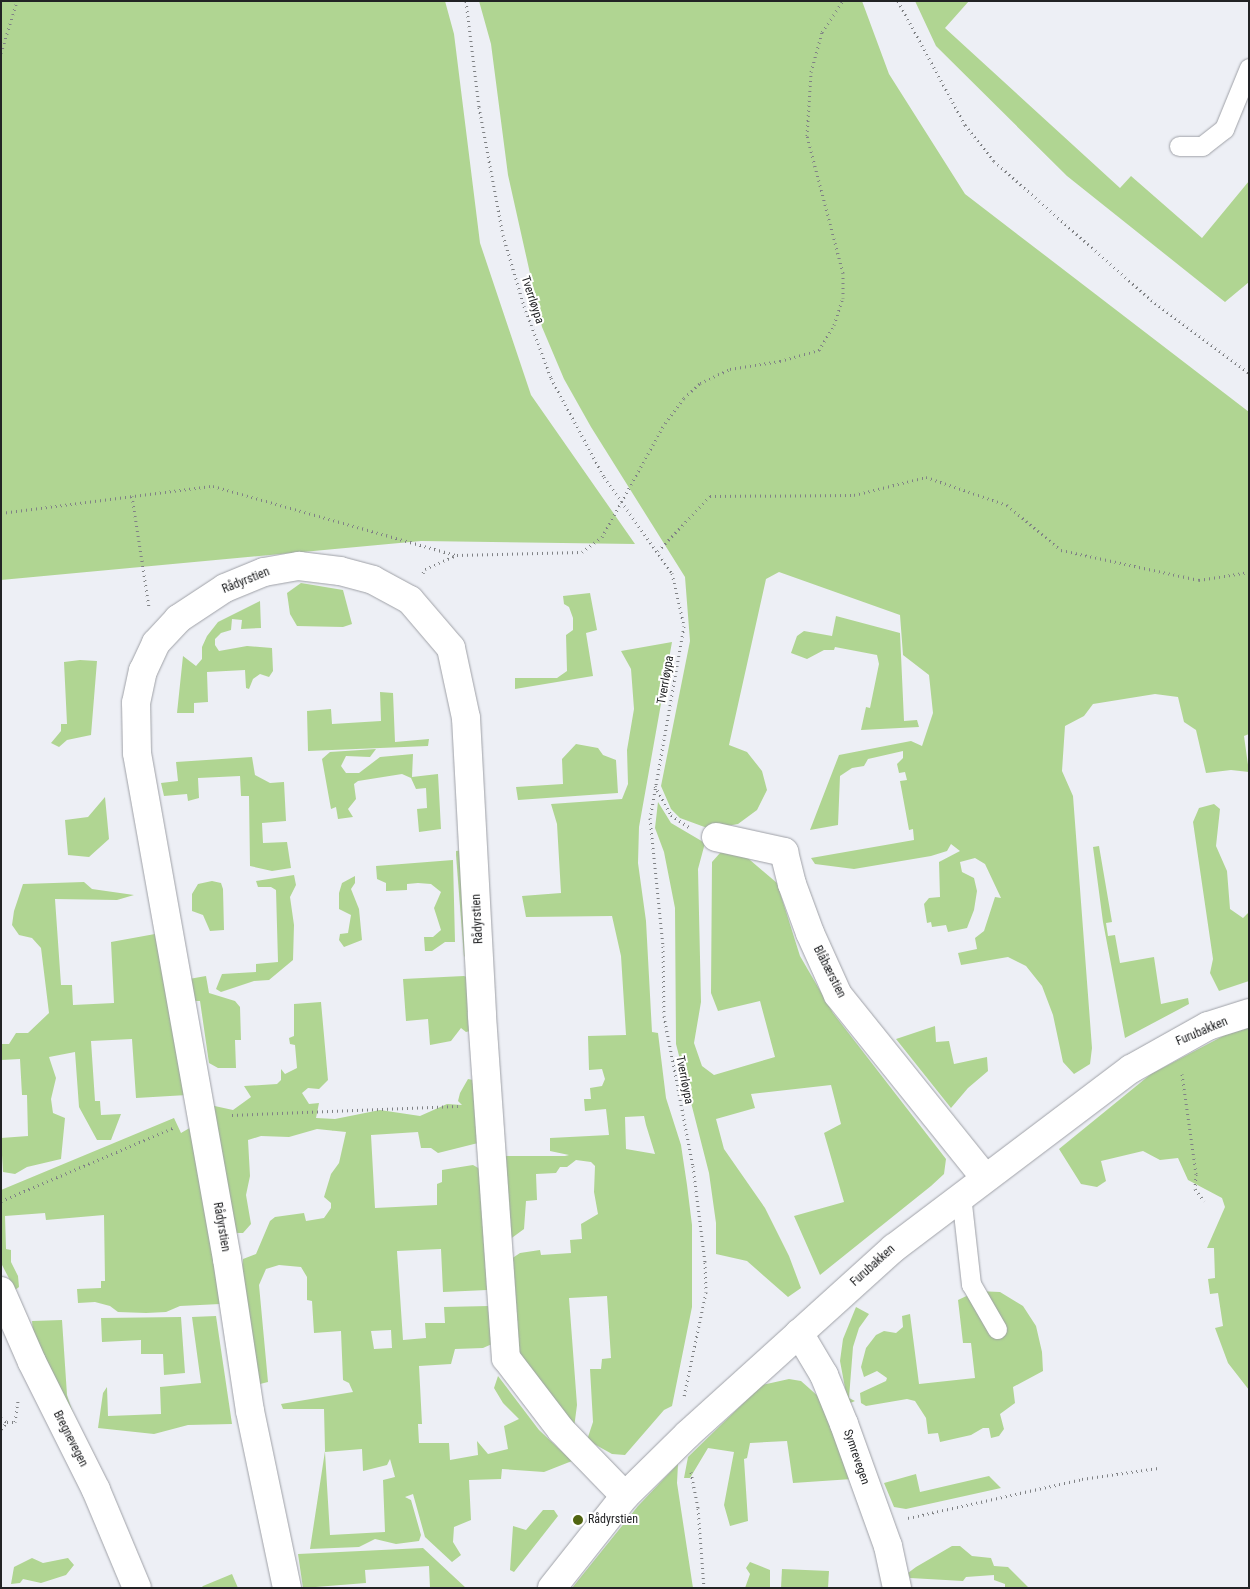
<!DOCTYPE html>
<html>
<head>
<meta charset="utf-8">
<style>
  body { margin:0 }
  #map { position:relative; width:1250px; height:1589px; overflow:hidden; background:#edeff5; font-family:"Roboto Condensed",sans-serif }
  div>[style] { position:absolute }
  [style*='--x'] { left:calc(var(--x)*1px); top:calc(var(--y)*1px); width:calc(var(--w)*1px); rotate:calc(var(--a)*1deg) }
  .green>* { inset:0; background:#b0d592 }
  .path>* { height:3px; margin-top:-1.5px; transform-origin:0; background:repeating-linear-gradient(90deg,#808285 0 1px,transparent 0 5px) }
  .roads { filter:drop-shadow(0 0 1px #9fa1a7) drop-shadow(0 0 1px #9fa1a7) }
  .lane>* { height:19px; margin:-9.5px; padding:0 9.5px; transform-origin:9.5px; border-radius:9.5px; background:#fff }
  .street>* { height:28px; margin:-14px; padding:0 14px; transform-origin:14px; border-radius:14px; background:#fff }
  .secondary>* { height:28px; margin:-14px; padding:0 14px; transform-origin:14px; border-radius:14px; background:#fff }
  .dots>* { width:14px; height:14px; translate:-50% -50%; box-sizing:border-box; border:2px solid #fff; border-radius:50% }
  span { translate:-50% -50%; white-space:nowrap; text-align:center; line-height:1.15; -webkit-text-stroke:4px #fff; paint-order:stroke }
  .street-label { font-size:12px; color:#222325 }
  .poi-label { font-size:12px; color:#222325 }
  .left { translate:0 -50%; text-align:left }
  .frame { position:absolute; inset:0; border:2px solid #222325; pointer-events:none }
</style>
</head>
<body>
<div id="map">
  <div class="green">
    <i style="clip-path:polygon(1px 1px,445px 1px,454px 34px,480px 243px,531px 395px,635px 544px,421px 541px,1px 580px)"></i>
    <i style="clip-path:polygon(479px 1px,862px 1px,889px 74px,965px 194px,1249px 412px,1249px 734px,1244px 736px,1249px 772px,1231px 770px,1206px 773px,1196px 730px,1184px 722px,1178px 697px,1155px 694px,1093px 704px,1084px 716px,1065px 726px,1062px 771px,1073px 796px,1092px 1048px,1090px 1064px,1074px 1074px,1063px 1062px,1053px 1015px,1042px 986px,1026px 966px,1008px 957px,961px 965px,958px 953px,977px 949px,975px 938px,984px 931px,995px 897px,1001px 898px,985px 864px,975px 858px,960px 862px,962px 872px,974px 878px,977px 891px,974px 910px,967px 928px,948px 932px,946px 925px,932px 927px,931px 922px,927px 923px,924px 904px,929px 898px,940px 897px,939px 862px,960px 851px,951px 844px,947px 851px,931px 856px,854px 869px,815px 864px,811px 858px,914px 840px,913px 829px,909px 830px,900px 781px,907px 780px,905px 772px,899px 773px,897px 764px,903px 758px,903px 751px,868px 759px,864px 766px,852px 768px,840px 776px,838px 825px,810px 830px,839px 755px,911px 741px,922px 746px,933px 713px,929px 675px,903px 655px,900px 615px,779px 572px,766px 579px,729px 745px,747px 752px,762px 771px,767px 790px,757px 810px,738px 824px,710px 829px,680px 818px,671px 809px,661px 786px,690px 641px,685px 577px,591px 427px,564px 379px,542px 327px,508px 175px,491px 44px)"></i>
    <i style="clip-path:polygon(915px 1px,969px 1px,945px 28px,1120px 188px,1131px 176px,1202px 238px,1249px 181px,1249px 282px,1225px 302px,1067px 176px,936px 46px)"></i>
    <i style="clip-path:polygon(301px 583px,343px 590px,352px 624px,343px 627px,297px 626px,290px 614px,287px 593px)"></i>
    <i style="clip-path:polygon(590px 593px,597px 630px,586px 633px,593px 676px,515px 689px,515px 678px,557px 678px,567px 671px,566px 635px,573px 630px,573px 618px,569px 607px,564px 604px,563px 596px)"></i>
    <i style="clip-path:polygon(260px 601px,261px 628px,241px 629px,242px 620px,232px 619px,231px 630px,221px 633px,215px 639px,215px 645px,219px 651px,247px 646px,272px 648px,273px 671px,269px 677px,260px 674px,253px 679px,249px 689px,246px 688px,245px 670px,207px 672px,208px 702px,194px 703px,194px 713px,177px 713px,183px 656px,196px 666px,202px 659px,202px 647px,207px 636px,218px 622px)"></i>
    <i style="clip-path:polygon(836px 616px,900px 633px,904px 721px,917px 720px,919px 727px,861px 730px,866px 707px,870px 708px,879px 664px,877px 655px,835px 647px,834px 650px,824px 650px,807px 659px,791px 653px,797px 636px,804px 631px,832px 636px)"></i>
    <i style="clip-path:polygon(evenodd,672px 642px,639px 827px,638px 863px,646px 921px,652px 1032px,658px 1033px,666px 1098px,681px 1145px,687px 1185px,692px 1225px,692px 1307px,672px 1406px,664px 1410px,625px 1455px,612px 1454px,587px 1440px,593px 1422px,590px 1369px,601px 1369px,602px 1359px,611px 1358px,607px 1296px,569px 1298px,577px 1405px,574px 1428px,564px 1422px,519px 1352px,511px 1259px,520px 1253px,540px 1250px,541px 1255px,571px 1253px,570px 1240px,582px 1239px,581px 1224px,598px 1214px,594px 1192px,595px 1166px,591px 1162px,576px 1160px,567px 1167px,560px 1167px,556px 1173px,536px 1174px,537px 1200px,526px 1201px,524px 1229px,509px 1240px,504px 1156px,565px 1156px,569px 1155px,550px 1151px,550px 1138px,609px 1135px,606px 1109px,585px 1111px,584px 1099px,591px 1099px,590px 1088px,602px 1086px,605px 1079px,602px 1069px,589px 1070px,588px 1036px,626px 1035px,621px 956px,612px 916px,526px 917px,522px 896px,561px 893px,557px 824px,551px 804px,622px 799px,628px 784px,627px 750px,634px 709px,631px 669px,621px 651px,672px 642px,644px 1116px,646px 1125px,655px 1154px,626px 1149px,625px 1117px,644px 1116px)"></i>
    <i style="clip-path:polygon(80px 660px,97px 661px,91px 735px,67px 740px,59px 747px,51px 743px,61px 731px,61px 724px,67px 724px,64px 662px)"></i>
    <i style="clip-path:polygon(380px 692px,393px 693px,395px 742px,429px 739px,428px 746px,308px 751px,307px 711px,331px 709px,332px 724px,381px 721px)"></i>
    <i style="clip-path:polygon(576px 744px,598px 748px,603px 755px,616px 760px,618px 793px,518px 800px,516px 787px,563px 784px,562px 759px)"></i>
    <i style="clip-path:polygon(376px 749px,370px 757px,346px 756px,341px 766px,346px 773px,359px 773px,380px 757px,413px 754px,412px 777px,438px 774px,441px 829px,419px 832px,417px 809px,427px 808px,426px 788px,416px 789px,411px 778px,402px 774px,358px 781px,354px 784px,356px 799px,348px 809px,353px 817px,338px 819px,336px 807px,331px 809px,322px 759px,330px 752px)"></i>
    <i style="clip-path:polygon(252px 757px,255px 775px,270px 783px,284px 782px,286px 821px,262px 823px,263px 843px,287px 842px,291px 868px,272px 871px,250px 866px,249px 796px,241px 796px,240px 776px,198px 778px,199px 798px,188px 801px,187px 794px,164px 796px,161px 783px,178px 781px,176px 762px)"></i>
    <i style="clip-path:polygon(105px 797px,109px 839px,89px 857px,68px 855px,65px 820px,88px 817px)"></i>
    <i style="clip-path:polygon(658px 802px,671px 823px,705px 843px,698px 869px,701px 1002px,694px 1043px,702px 1066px,714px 1075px,775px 1057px,760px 1001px,718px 1011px,711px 993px,712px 862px,720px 853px,730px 851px,743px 854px,777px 883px,800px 956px,833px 1013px,946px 1159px,944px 1174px,931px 1186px,820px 1275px,794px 1216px,844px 1202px,824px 1133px,841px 1124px,831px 1085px,751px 1094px,755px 1108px,716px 1119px,724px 1149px,765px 1208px,789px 1256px,801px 1288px,788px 1297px,747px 1261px,716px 1254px,716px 1223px,709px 1173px,676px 1044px,675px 908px,664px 852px,655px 828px)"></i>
    <i style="clip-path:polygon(1214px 804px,1220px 809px,1216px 846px,1227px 871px,1230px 909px,1243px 918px,1249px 912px,1249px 981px,1219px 991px,1210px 973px,1213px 959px,1193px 822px,1199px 808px)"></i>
    <i style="clip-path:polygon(1099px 846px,1112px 922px,1106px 923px,1108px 936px,1115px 935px,1120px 963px,1154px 957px,1161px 1004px,1188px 998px,1189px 1004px,1125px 1038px,1103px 922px,1093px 847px)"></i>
    <i style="clip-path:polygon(464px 850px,467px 953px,464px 957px,456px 855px,456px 851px)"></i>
    <i style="clip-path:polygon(453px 860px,455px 942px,445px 942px,432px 951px,425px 951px,424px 937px,433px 937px,441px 930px,434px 908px,441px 892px,431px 884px,418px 883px,407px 884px,407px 890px,386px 891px,386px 883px,377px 879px,376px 866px)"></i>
    <i style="clip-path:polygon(294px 875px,296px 885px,290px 897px,294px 925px,293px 960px,269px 980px,254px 981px,221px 992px,216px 989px,222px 974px,256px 972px,256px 964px,278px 962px,276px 890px,271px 887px,258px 887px,256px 881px)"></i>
    <i style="clip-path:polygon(355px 876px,355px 883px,351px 889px,359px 909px,362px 940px,344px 947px,339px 940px,340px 934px,348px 933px,351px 915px,339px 909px,339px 893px,342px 883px)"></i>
    <i style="clip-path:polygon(212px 881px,221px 883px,223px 889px,224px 930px,210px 931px,203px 915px,192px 911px,192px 894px,198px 884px)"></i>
    <i style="clip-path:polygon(84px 882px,92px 889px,134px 895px,117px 900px,55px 899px,61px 985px,72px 985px,73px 1005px,114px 1003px,111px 942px,155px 934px,187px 1095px,136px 1098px,132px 1039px,91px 1041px,95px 1101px,100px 1101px,101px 1115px,121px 1114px,111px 1140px,97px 1140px,79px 1107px,75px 1052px,49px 1057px,56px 1078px,51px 1099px,53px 1113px,65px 1118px,61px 1159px,27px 1167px,15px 1174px,3px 1172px,1px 1138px,28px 1136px,27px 1095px,22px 1095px,20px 1059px,1px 1060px,1px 1044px,9px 1044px,16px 1033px,28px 1033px,49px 1013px,41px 948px,32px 938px,19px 935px,12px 925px,14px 911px,23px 884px)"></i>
    <i style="clip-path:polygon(206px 976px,209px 993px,235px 1001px,240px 1007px,241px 1040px,235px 1040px,236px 1068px,218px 1068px,209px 1063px,200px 1001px,193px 1001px,189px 979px)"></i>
    <i style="clip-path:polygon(464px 976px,469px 978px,474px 1030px,466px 1032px,461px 1028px,451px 1041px,430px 1045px,428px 1019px,406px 1021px,403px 979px)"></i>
    <i style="clip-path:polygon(evenodd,321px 1002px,328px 1080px,319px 1089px,308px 1088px,302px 1093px,309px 1104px,319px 1103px,316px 1118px,335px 1119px,380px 1110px,420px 1116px,447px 1104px,462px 1105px,458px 1101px,460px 1093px,468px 1079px,473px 1080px,478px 1143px,438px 1153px,431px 1148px,421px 1148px,418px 1132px,371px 1135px,375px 1208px,437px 1205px,437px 1184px,442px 1182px,442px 1170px,473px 1165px,480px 1169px,487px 1290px,443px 1292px,441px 1249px,397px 1251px,403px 1340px,426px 1338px,425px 1323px,445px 1323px,444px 1307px,488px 1306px,492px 1344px,483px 1348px,455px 1349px,451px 1364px,419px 1366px,422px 1424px,418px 1424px,419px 1443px,449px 1443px,450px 1460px,478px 1455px,477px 1441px,488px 1454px,508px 1449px,504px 1426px,519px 1419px,503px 1403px,494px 1388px,498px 1376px,539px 1430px,572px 1461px,544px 1472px,502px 1469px,501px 1479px,469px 1480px,471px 1520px,454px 1527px,453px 1542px,461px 1555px,452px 1562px,425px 1537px,413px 1494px,405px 1497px,411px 1500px,421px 1535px,419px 1541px,396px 1544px,375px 1539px,359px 1547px,310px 1549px,325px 1451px,324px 1409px,283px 1409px,281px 1404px,353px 1392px,349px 1383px,343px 1380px,341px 1331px,314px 1333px,312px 1301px,307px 1300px,307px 1277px,301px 1267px,279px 1265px,266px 1269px,259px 1285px,268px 1382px,260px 1384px,241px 1280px,243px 1259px,256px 1254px,270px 1221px,275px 1217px,304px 1213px,306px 1221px,324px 1218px,331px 1208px,331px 1203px,324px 1197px,331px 1174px,339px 1163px,346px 1132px,317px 1129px,289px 1137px,261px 1136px,248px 1140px,250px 1176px,246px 1195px,251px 1224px,243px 1233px,236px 1233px,210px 1105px,233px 1110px,251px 1097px,244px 1086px,277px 1084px,281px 1080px,281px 1069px,285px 1074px,297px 1068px,295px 1045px,290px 1044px,289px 1038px,294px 1036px,294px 1004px,321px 1002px,391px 1330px,392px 1348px,374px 1349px,371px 1331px,391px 1330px,321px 1002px,362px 1449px,363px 1471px,387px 1465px,390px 1459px,395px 1477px,383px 1480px,385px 1532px,330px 1535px,325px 1452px,362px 1449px)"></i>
    <i style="clip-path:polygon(935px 1026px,936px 1042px,949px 1041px,954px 1064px,987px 1057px,988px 1071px,968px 1088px,951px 1108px,896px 1039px)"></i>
    <i style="clip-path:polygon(1249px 1028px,1249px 1390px,1228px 1363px,1215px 1328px,1223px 1326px,1218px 1293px,1210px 1294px,1208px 1279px,1215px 1278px,1214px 1248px,1207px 1248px,1225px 1207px,1222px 1198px,1188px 1180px,1178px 1158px,1160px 1160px,1143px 1151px,1101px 1161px,1106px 1181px,1097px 1187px,1081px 1184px,1059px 1149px,1151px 1074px,1225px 1035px)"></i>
    <i style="clip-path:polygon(174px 1118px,181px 1133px,193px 1126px,220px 1304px,180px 1306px,166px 1312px,146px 1313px,118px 1312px,110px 1306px,95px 1302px,78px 1303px,77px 1289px,101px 1288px,101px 1281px,105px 1281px,104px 1215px,46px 1220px,45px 1213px,5px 1216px,6px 1249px,11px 1250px,11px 1262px,18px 1276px,19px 1287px,15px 1290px,1px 1263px,1px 1190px)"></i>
    <i style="clip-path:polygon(977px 1291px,1000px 1292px,1023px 1306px,1036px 1326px,1042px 1352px,1043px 1371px,1013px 1387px,1015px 1403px,1000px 1414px,1004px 1429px,999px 1436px,991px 1438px,989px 1428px,983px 1428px,971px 1435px,940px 1442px,938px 1433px,928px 1434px,926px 1418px,915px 1401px,907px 1399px,866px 1406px,861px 1403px,860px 1393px,886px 1381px,887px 1378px,877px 1371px,864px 1377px,861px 1367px,866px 1348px,876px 1335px,884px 1331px,896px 1333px,903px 1327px,902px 1316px,910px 1314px,919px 1384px,975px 1378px,971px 1343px,963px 1343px,958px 1300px)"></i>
    <i style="clip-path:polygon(856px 1307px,869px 1314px,859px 1328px,853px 1347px,849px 1398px,855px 1401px,848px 1404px,840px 1361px,843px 1339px)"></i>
    <i style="clip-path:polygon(216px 1316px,232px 1424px,188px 1425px,154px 1434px,98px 1428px,103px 1393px,107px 1387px,108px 1416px,161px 1414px,160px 1387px,201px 1383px,192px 1317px)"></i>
    <i style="clip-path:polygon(181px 1317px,185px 1373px,164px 1375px,163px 1354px,141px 1354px,141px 1340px,102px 1342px,101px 1318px)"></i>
    <i style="clip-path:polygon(62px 1320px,67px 1395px,74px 1416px,33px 1332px,32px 1321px)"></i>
    <i style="clip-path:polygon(789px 1379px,801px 1381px,819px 1397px,852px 1479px,793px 1483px,787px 1441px,750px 1443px,747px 1458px,744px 1459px,748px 1521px,730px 1526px,724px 1505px,734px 1452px,708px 1448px,690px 1478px,684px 1478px,688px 1457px,762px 1385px)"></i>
    <i style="clip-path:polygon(678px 1464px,677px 1483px,693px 1588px,572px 1588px,638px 1506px)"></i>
    <i style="clip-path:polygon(916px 1474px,920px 1492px,989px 1476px,1001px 1488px,906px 1509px,894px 1507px,884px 1483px)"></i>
    <i style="clip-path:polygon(543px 1510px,554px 1510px,558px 1516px,514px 1572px,510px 1570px,513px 1526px,526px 1530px)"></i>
    <i style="clip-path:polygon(952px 1546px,960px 1546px,972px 1556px,991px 1558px,994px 1566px,1008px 1567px,1029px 1588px,1005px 1588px,1005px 1584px,994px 1580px,994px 1575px,966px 1577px,963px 1581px,910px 1578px,908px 1573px,916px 1567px)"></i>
    <i style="clip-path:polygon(423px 1548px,466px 1588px,430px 1588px,429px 1566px,365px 1570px,366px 1583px,303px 1588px,298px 1554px)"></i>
    <i style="clip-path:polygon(32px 1558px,43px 1563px,68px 1558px,74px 1565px,66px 1575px,41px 1583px,23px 1579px,20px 1583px,11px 1584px,14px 1567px)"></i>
    <i style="clip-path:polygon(750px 1562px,770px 1570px,770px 1588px,745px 1588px,750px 1574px,746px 1568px)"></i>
    <i style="clip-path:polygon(782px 1569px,829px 1571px,828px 1588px,781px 1588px)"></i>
    <i style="clip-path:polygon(232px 1574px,238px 1588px,201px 1588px,203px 1586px)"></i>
  </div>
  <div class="path">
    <i style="--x:466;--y:1;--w:107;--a:83"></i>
    <i style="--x:479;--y:107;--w:130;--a:79.4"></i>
    <i style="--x:503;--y:235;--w:74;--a:73.5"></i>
    <i style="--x:524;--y:306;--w:77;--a:69.4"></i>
    <i style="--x:551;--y:378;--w:112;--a:61.8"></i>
    <i style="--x:604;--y:477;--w:118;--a:54.7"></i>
    <i style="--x:672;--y:573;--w:54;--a:77.2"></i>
    <i style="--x:684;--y:626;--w:195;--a:100"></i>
    <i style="--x:650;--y:818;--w:129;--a:84.2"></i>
    <i style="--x:663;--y:946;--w:70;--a:89.2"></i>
    <i style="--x:664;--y:1016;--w:153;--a:79.1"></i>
    <i style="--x:693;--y:1166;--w:97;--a:82.9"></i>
    <i style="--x:705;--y:1262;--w:30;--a:88"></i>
    <i style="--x:706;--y:1292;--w:106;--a:101.9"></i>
    <i style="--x:898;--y:1;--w:141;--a:61.6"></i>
    <i style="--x:965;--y:125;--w:46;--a:51.1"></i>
    <i style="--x:994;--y:161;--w:210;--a:41.5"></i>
    <i style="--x:1151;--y:300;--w:122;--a:36.7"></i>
    <i style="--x:1;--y:53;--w:54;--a:-72.9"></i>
    <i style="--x:132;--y:496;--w:112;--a:81.3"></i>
    <i style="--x:1;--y:513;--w:214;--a:-7.3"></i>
    <i style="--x:213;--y:486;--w:253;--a:15.9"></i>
    <i style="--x:658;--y:551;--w:76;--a:-46.6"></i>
    <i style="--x:710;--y:496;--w:144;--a:-0.4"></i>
    <i style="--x:854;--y:495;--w:74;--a:-14"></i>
    <i style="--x:926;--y:477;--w:86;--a:19.1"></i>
    <i style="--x:1007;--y:505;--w:70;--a:39.8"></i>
    <i style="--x:1061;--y:550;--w:141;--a:12.3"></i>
    <i style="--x:1199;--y:580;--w:51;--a:-9.1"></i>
    <i style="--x:423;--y:573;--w:4;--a:-63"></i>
    <i style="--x:425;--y:569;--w:35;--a:-24"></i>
    <i style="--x:457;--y:555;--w:125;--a:-1.4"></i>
    <i style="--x:582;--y:552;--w:25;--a:-37"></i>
    <i style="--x:602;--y:537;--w:130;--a:-61.1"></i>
    <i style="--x:665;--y:423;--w:31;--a:-53"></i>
    <i style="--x:684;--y:398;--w:22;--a:-43"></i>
    <i style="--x:700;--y:383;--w:33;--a:-25"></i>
    <i style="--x:730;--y:369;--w:51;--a:-9.1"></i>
    <i style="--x:780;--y:361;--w:41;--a:-15.8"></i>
    <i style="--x:819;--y:350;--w:29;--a:-59"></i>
    <i style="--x:834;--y:325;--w:28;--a:-72"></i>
    <i style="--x:843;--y:298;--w:25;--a:-90"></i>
    <i style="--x:843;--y:273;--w:142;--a:-104.7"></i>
    <i style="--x:807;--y:136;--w:64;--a:-86.4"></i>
    <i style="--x:811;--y:72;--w:41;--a:-74.6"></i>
    <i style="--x:822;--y:32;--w:37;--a:-56"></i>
    <i style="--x:655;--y:786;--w:33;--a:61"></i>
    <i style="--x:671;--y:815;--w:22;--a:34"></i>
    <i style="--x:1182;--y:1074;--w:101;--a:82"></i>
    <i style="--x:1196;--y:1174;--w:15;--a:94"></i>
    <i style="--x:1195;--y:1189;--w:15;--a:53"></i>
    <i style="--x:232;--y:1115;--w:226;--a:-2.3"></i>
    <i style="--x:1;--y:1201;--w:187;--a:-23"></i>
    <i style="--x:1;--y:1418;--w:7;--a:34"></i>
    <i style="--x:7;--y:1422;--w:8;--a:0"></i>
    <i style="--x:15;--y:1422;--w:21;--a:-82"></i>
    <i style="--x:1;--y:1429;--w:9;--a:-49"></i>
    <i style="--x:691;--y:1472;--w:37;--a:79"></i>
    <i style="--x:698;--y:1508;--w:80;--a:85.7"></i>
    <i style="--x:908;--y:1518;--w:178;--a:-12.6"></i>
    <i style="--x:1082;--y:1479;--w:77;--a:-8.2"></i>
  </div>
  <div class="roads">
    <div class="lane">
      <i style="--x:1179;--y:146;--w:23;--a:0"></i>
      <i style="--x:1202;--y:146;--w:28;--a:-38"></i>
      <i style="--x:1224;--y:129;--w:66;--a:-67.7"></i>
      <i style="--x:961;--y:1195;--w:90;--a:83.6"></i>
      <i style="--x:971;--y:1284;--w:52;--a:60"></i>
    </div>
    <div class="street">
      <i style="--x:716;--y:837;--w:70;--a:12.4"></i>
      <i style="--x:784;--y:852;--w:33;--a:76"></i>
      <i style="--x:792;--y:884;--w:52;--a:69.8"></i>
      <i style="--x:810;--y:933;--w:68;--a:65.7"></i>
      <i style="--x:838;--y:995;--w:235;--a:51.2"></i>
      <i style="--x:1;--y:1291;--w:77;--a:66.4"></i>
      <i style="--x:32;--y:1362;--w:143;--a:63.4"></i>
      <i style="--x:96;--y:1490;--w:106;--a:67.3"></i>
      <i style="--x:799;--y:1333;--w:49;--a:59.2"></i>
      <i style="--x:824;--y:1375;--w:53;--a:67.8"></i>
      <i style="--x:844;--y:1424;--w:130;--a:70.2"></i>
      <i style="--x:888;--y:1546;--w:43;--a:77.9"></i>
      <i style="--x:287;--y:1588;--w:181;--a:-101.8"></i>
      <i style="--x:250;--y:1411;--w:154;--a:-98.6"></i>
      <i style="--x:227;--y:1259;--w:514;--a:-100.09"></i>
      <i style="--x:137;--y:753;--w:50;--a:-91.1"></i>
      <i style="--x:136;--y:703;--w:33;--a:-78"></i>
      <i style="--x:143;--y:671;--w:31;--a:-65"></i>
      <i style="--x:156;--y:643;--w:33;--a:-47"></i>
      <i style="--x:178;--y:619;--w:56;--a:-33.4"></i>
      <i style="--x:225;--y:588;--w:42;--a:-22.3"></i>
      <i style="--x:264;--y:572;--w:36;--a:-10"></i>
      <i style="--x:299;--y:566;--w:41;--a:7"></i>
      <i style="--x:340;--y:571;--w:34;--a:15"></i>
      <i style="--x:373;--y:580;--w:42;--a:28.4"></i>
      <i style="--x:410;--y:600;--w:63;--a:49.5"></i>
      <i style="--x:451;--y:648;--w:72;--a:77.9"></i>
      <i style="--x:466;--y:718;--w:298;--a:86.9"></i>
      <i style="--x:482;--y:1016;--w:343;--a:86"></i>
      <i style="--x:506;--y:1358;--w:91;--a:52.6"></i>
      <i style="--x:561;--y:1430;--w:92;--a:45.9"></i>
    </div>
    <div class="secondary">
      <i style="--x:552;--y:1588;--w:117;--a:-51.6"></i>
      <i style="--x:625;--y:1496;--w:88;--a:-44.5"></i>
      <i style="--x:688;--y:1434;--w:278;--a:-42.1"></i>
      <i style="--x:894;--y:1248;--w:297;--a:-37.1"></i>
      <i style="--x:1131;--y:1069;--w:88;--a:-29.2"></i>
      <i style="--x:1208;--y:1026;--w:43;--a:-17.6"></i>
    </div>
  </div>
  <div class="dots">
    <i style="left:578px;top:1520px;background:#516511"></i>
  </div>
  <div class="street-label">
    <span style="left:532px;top:300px;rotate:72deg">Tverrløypa</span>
    <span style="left:246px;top:581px;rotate:-22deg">Rådyrstien</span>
    <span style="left:666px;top:680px;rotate:-80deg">Tverrløypa</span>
    <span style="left:478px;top:919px;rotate:-93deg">Rådyrstien</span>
    <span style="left:829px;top:972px;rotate:63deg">Blåbærstien</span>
    <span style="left:1202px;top:1032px;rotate:-23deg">Furubakken</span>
    <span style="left:684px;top:1080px;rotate:79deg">Tverrløypa</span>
    <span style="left:221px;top:1227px;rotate:80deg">Rådyrstien</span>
    <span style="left:873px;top:1266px;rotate:-42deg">Furubakken</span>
    <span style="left:70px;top:1439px;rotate:63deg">Bregnevegen</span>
    <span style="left:856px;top:1457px;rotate:71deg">Symrevegen</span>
  </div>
  <div class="poi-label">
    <span class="left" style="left:588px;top:1520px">Rådyrstien</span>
  </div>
  <div class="frame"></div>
</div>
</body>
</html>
